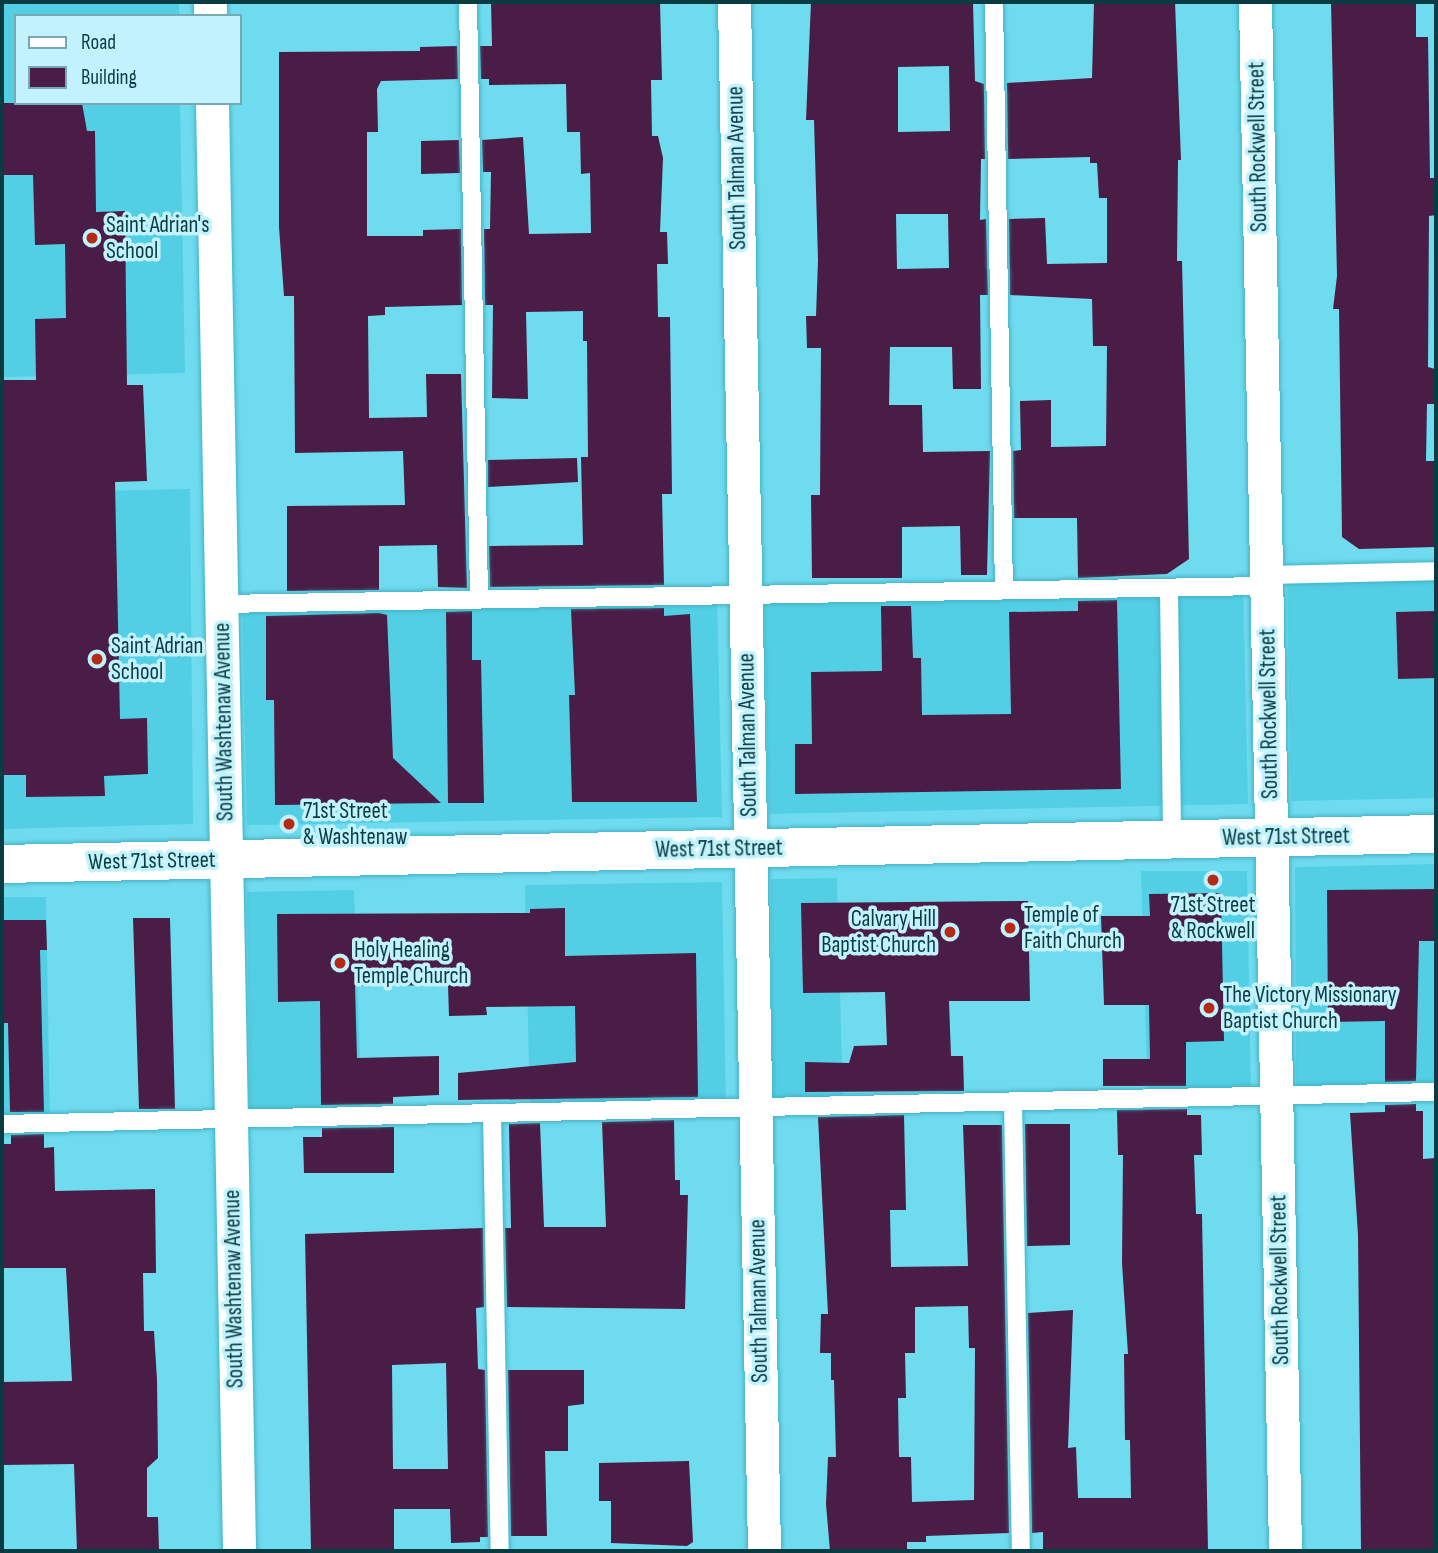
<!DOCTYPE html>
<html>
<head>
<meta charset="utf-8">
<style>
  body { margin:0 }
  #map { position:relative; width:1438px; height:1553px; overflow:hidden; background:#6fdbef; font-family:"Sofia Sans Condensed",sans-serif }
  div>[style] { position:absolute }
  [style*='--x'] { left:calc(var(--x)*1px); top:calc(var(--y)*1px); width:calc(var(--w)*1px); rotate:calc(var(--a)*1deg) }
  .built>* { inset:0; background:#53cfe5 }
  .building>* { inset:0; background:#491d45 }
  .roads { filter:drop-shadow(0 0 2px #43b3c6) drop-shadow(0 0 2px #43b3c6) }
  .service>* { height:18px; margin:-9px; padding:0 9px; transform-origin:9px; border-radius:9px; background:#fff }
  .minor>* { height:33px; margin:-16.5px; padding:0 16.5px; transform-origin:16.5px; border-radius:16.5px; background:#fff }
  .secondary>* { height:38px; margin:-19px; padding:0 19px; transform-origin:19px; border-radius:19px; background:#fff }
  .dots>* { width:19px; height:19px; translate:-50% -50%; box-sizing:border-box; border:4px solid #c2f3fd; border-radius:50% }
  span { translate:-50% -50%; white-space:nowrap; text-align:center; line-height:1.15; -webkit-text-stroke:7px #c2f3fd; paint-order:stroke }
  .street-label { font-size:23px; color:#093b43 }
  .poi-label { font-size:23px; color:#093b43 }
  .left { translate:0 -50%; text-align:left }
  .right { translate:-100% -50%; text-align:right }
  .frame { position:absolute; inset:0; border:4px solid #093b43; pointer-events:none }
  .legend { position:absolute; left:14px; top:14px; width:228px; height:91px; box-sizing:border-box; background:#c2f3fd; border:2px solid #78a9b3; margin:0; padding:9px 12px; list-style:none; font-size:21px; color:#093b43 }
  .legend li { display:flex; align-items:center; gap:14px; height:35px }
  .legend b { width:35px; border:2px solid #78a9b3 }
</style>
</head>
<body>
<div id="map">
  <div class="built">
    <i style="clip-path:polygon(2px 2px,179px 2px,179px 16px,16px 16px,16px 103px,180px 103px,185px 373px,2px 377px)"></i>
    <i style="clip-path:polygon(190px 489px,193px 824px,2px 829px,2px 493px)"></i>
    <i style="clip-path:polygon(1436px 571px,1436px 798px,1291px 801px,1287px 574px)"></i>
    <i style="clip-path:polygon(1243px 586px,1248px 804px,769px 814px,764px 594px)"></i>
    <i style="clip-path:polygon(717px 595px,722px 817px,247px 825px,242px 603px)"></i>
    <i style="clip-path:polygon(1436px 864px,1436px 1092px,1296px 1095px,1295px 867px)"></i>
    <i style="clip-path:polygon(1141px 871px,1247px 871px,1251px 1095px,1148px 1098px)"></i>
    <i style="clip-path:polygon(837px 878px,843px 1105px,773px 1106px,771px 879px)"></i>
    <i style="clip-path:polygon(722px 882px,726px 1108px,530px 1112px,525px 885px)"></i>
    <i style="clip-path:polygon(354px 890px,362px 1116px,250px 1118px,247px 892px)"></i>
    <i style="clip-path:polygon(2px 897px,46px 897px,50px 1122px,2px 1124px)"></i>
  </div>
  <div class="building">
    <i style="clip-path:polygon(491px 2px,660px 2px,662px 80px,651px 80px,652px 136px,658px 136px,663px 158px,660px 232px,667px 232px,668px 264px,657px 264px,658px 317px,670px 317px,672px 494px,662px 494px,664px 585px,490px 587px,489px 546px,583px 545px,581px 457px,588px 457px,587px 341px,583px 341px,583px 311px,526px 312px,528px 399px,492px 398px,493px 305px,485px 305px,484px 229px,490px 229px,491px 172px,483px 172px,482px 140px,523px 137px,529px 234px,591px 233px,590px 173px,581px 174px,580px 132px,567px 132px,566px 84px,489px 85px,489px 79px,481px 79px,480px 46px,492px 46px)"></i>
    <i style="clip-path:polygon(evenodd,811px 2px,973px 2px,975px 81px,984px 84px,985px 159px,981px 159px,980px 220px,986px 219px,988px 295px,980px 295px,981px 389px,953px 389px,952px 347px,890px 347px,889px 405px,922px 405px,923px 452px,990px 451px,987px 575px,961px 575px,960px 526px,902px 527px,902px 578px,812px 578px,811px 495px,820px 495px,821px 348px,807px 348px,806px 316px,816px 316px,818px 260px,814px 120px,806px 120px,811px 2px,949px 66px,950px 131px,898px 132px,898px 67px,949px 66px,811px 2px,896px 214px,948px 214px,949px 268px,897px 269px,896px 214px)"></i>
    <i style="clip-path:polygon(1094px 2px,1175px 2px,1181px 160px,1178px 160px,1177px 261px,1182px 261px,1189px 559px,1167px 574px,1078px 578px,1077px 518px,1014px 518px,1013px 451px,1021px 450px,1020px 401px,1051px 400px,1051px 447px,1106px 446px,1107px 346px,1093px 346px,1092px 299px,1010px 295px,1009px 219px,1045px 218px,1047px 264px,1107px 263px,1107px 198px,1099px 198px,1097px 163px,1090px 163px,1090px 157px,1008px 159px,1007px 83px,1092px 78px)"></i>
    <i style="clip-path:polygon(1331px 2px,1416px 2px,1416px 37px,1428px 37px,1430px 178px,1436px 178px,1436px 215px,1429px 216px,1428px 367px,1435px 369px,1435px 404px,1427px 404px,1426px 461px,1436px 461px,1436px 547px,1359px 549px,1342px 537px,1339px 309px,1333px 309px,1337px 276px)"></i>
    <i style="clip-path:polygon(457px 46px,458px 79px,381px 81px,377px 89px,378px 132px,367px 132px,367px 236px,423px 236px,423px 230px,461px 229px,462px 305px,385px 307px,385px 315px,368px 316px,369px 418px,427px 417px,426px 374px,461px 374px,467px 588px,438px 587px,437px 545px,379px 546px,379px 590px,287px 591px,287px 506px,405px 505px,403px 451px,295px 453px,294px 296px,284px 296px,279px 227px,279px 52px,420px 51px,420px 47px)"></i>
    <i style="clip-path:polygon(2px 103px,82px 103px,87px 131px,95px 131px,96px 212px,125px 211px,127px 385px,143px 385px,147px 481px,115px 482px,120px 719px,147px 718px,148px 774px,104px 776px,105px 796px,26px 797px,26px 775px,2px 775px,2px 380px,36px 380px,35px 319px,66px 318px,65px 244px,35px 245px,33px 175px,2px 175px)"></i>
    <i style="clip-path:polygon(459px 140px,460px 173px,421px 174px,421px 141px)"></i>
    <i style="clip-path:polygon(577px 458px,578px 482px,488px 487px,488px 460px)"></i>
    <i style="clip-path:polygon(1117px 600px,1121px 789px,795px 794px,795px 744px,812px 744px,811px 672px,882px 671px,881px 606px,911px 606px,913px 658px,921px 658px,922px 715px,1011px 714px,1009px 612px,1078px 611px,1078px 601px)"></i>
    <i style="clip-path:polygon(664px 608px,664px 616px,690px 614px,697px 802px,572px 802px,569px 695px,575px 695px,571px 609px)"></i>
    <i style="clip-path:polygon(472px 611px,472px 660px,481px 660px,484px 803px,448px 803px,446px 612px)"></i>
    <i style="clip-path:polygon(1436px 611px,1436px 678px,1398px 679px,1396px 612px)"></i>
    <i style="clip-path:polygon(379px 613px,387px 615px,393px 758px,441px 803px,275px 805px,274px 700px,266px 700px,266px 616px)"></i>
    <i style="clip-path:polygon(1436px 889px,1436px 941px,1419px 941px,1416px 1081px,1385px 1082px,1385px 1021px,1328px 1022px,1327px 890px)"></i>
    <i style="clip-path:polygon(1221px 893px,1224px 1041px,1186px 1042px,1186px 1086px,1103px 1086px,1103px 1059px,1150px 1059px,1149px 1005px,1104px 1005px,1101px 916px,1150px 916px,1149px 894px)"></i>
    <i style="clip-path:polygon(1028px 901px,1030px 1001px,949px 1001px,951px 1056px,963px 1056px,964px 1091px,805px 1092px,805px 1062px,849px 1063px,854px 1046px,887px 1045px,885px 992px,803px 993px,801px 903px)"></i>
    <i style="clip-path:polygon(565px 908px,565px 956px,696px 953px,698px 1097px,458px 1100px,458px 1073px,576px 1062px,575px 1006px,486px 1007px,487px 1015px,449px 1016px,448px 985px,355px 986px,357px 1058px,439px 1056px,439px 1095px,393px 1097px,393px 1104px,321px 1105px,320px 1001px,278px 1002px,277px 914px,530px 913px,530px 909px)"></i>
    <i style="clip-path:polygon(133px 918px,170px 918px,175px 1109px,139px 1109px)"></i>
    <i style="clip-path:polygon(2px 920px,46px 920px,47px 950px,40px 950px,44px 1112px,10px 1112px,8px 1023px,2px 1023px)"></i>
    <i style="clip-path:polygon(1416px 1104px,1416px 1111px,1423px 1111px,1423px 1159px,1436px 1158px,1436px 1551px,1361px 1551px,1358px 1235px,1350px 1113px,1385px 1112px,1385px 1105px)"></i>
    <i style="clip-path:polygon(1187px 1109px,1187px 1115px,1201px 1115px,1202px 1155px,1194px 1155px,1196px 1214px,1202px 1214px,1208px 1551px,1043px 1551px,1043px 1532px,1032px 1533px,1028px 1313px,1073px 1310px,1068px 1448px,1076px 1447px,1078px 1498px,1131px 1498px,1130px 1440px,1125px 1440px,1124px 1354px,1128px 1354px,1122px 1263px,1123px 1155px,1118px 1155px,1117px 1110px)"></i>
    <i style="clip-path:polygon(evenodd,904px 1115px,906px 1210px,890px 1210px,891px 1267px,968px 1266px,963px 1125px,1002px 1125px,1009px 1533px,926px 1536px,926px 1542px,907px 1542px,907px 1551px,830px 1551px,826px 1504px,828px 1457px,836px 1457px,834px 1380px,831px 1380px,831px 1353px,820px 1353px,821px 1314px,828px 1314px,818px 1117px,904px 1115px,968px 1306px,969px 1348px,975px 1348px,974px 1500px,912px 1502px,911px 1457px,899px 1457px,898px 1398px,906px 1398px,905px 1353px,915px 1353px,915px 1307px,968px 1306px)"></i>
    <i style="clip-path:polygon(674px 1120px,675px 1180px,680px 1180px,680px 1195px,688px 1195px,685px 1309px,507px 1307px,505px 1228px,511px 1228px,509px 1124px,540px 1123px,544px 1227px,606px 1227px,602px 1122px)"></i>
    <i style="clip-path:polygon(1025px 1124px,1070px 1124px,1070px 1245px,1027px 1246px)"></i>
    <i style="clip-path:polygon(394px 1127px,394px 1173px,304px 1173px,303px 1137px,322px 1137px,322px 1128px)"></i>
    <i style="clip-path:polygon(44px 1134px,44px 1148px,54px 1147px,55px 1191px,155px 1189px,156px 1273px,143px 1273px,144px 1331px,154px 1331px,157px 1380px,158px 1458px,147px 1468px,147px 1517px,158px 1517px,159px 1550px,77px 1551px,74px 1464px,2px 1465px,2px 1382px,72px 1381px,66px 1268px,2px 1268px,2px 1144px,11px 1144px,11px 1135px)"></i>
    <i style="clip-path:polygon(evenodd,483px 1228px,484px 1307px,476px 1308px,478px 1369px,485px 1370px,488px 1537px,480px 1537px,480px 1542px,451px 1543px,450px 1509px,394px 1509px,394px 1551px,311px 1551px,305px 1234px,483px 1228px,446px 1363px,448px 1469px,393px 1469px,392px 1365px,446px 1363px)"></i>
    <i style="clip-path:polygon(508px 1370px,584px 1370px,584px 1404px,568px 1406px,568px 1451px,545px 1451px,547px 1536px,511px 1536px)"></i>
    <i style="clip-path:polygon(689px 1461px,693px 1542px,687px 1546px,611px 1543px,611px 1501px,599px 1501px,599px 1463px)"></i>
  </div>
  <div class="roads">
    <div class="service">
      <i style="--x:468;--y:2;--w:597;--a:88.94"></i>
      <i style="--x:994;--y:2;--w:588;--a:89.03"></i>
      <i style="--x:1266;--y:575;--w:170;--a:-1.3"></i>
      <i style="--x:1169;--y:588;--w:252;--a:89.3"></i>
      <i style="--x:221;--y:604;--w:1045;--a:-0.99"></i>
      <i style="--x:1013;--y:1101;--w:450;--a:89"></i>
      <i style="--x:492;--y:1113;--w:438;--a:89"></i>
      <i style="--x:2;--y:1124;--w:1434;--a:-1.28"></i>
    </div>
    <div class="minor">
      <i style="--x:210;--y:2;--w:14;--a:90"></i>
      <i style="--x:734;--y:2;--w:1549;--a:88.89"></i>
      <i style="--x:1255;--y:2;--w:1549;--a:88.89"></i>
      <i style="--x:212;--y:103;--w:1448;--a:88.93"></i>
    </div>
    <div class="secondary">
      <i style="--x:2;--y:864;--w:1434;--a:-1.2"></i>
    </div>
  </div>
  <div class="dots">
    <i style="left:92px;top:238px;background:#b62916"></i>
    <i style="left:97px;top:659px;background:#b62916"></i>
    <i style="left:289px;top:824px;background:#b62916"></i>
    <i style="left:1213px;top:880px;background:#b62916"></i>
    <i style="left:1010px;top:928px;background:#b62916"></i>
    <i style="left:950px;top:932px;background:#b62916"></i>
    <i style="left:340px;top:963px;background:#b62916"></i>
    <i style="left:1209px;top:1008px;background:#b62916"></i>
  </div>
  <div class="street-label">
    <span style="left:1258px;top:147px;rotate:-91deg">South Rockwell Street</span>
    <span style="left:737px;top:168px;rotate:-91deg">South Talman Avenue</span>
    <span style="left:1269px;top:714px;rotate:-91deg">South Rockwell Street</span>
    <span style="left:224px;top:722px;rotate:-91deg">South Washtenaw Avenue</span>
    <span style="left:748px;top:735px;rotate:-91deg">South Talman Avenue</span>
    <span style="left:1286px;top:837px;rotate:-1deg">West 71st Street</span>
    <span style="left:719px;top:849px;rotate:-1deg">West 71st Street</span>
    <span style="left:152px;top:861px;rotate:-1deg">West 71st Street</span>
    <span style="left:1280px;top:1280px;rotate:-91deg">South Rockwell Street</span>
    <span style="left:234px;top:1289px;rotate:-91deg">South Washtenaw Avenue</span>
    <span style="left:759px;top:1301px;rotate:-91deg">South Talman Avenue</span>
  </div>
  <div class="poi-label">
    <span class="left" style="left:106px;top:238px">Saint Adrian's<br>School</span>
    <span class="left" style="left:111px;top:659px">Saint Adrian<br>School</span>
    <span class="left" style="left:303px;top:824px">71st Street<br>&amp; Washtenaw</span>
    <span style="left:1213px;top:918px">71st Street<br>&amp; Rockwell</span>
    <span class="left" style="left:1024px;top:928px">Temple of<br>Faith Church</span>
    <span class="right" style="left:936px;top:932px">Calvary Hill<br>Baptist Church</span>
    <span class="left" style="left:354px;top:963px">Holy Healing<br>Temple Church</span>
    <span class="left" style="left:1223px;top:1008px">The Victory Missionary<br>Baptist Church</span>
  </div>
  <div class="frame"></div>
  <ul class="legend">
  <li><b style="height:9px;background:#fff"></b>Road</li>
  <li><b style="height:19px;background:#491d45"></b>Building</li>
  </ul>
</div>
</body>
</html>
